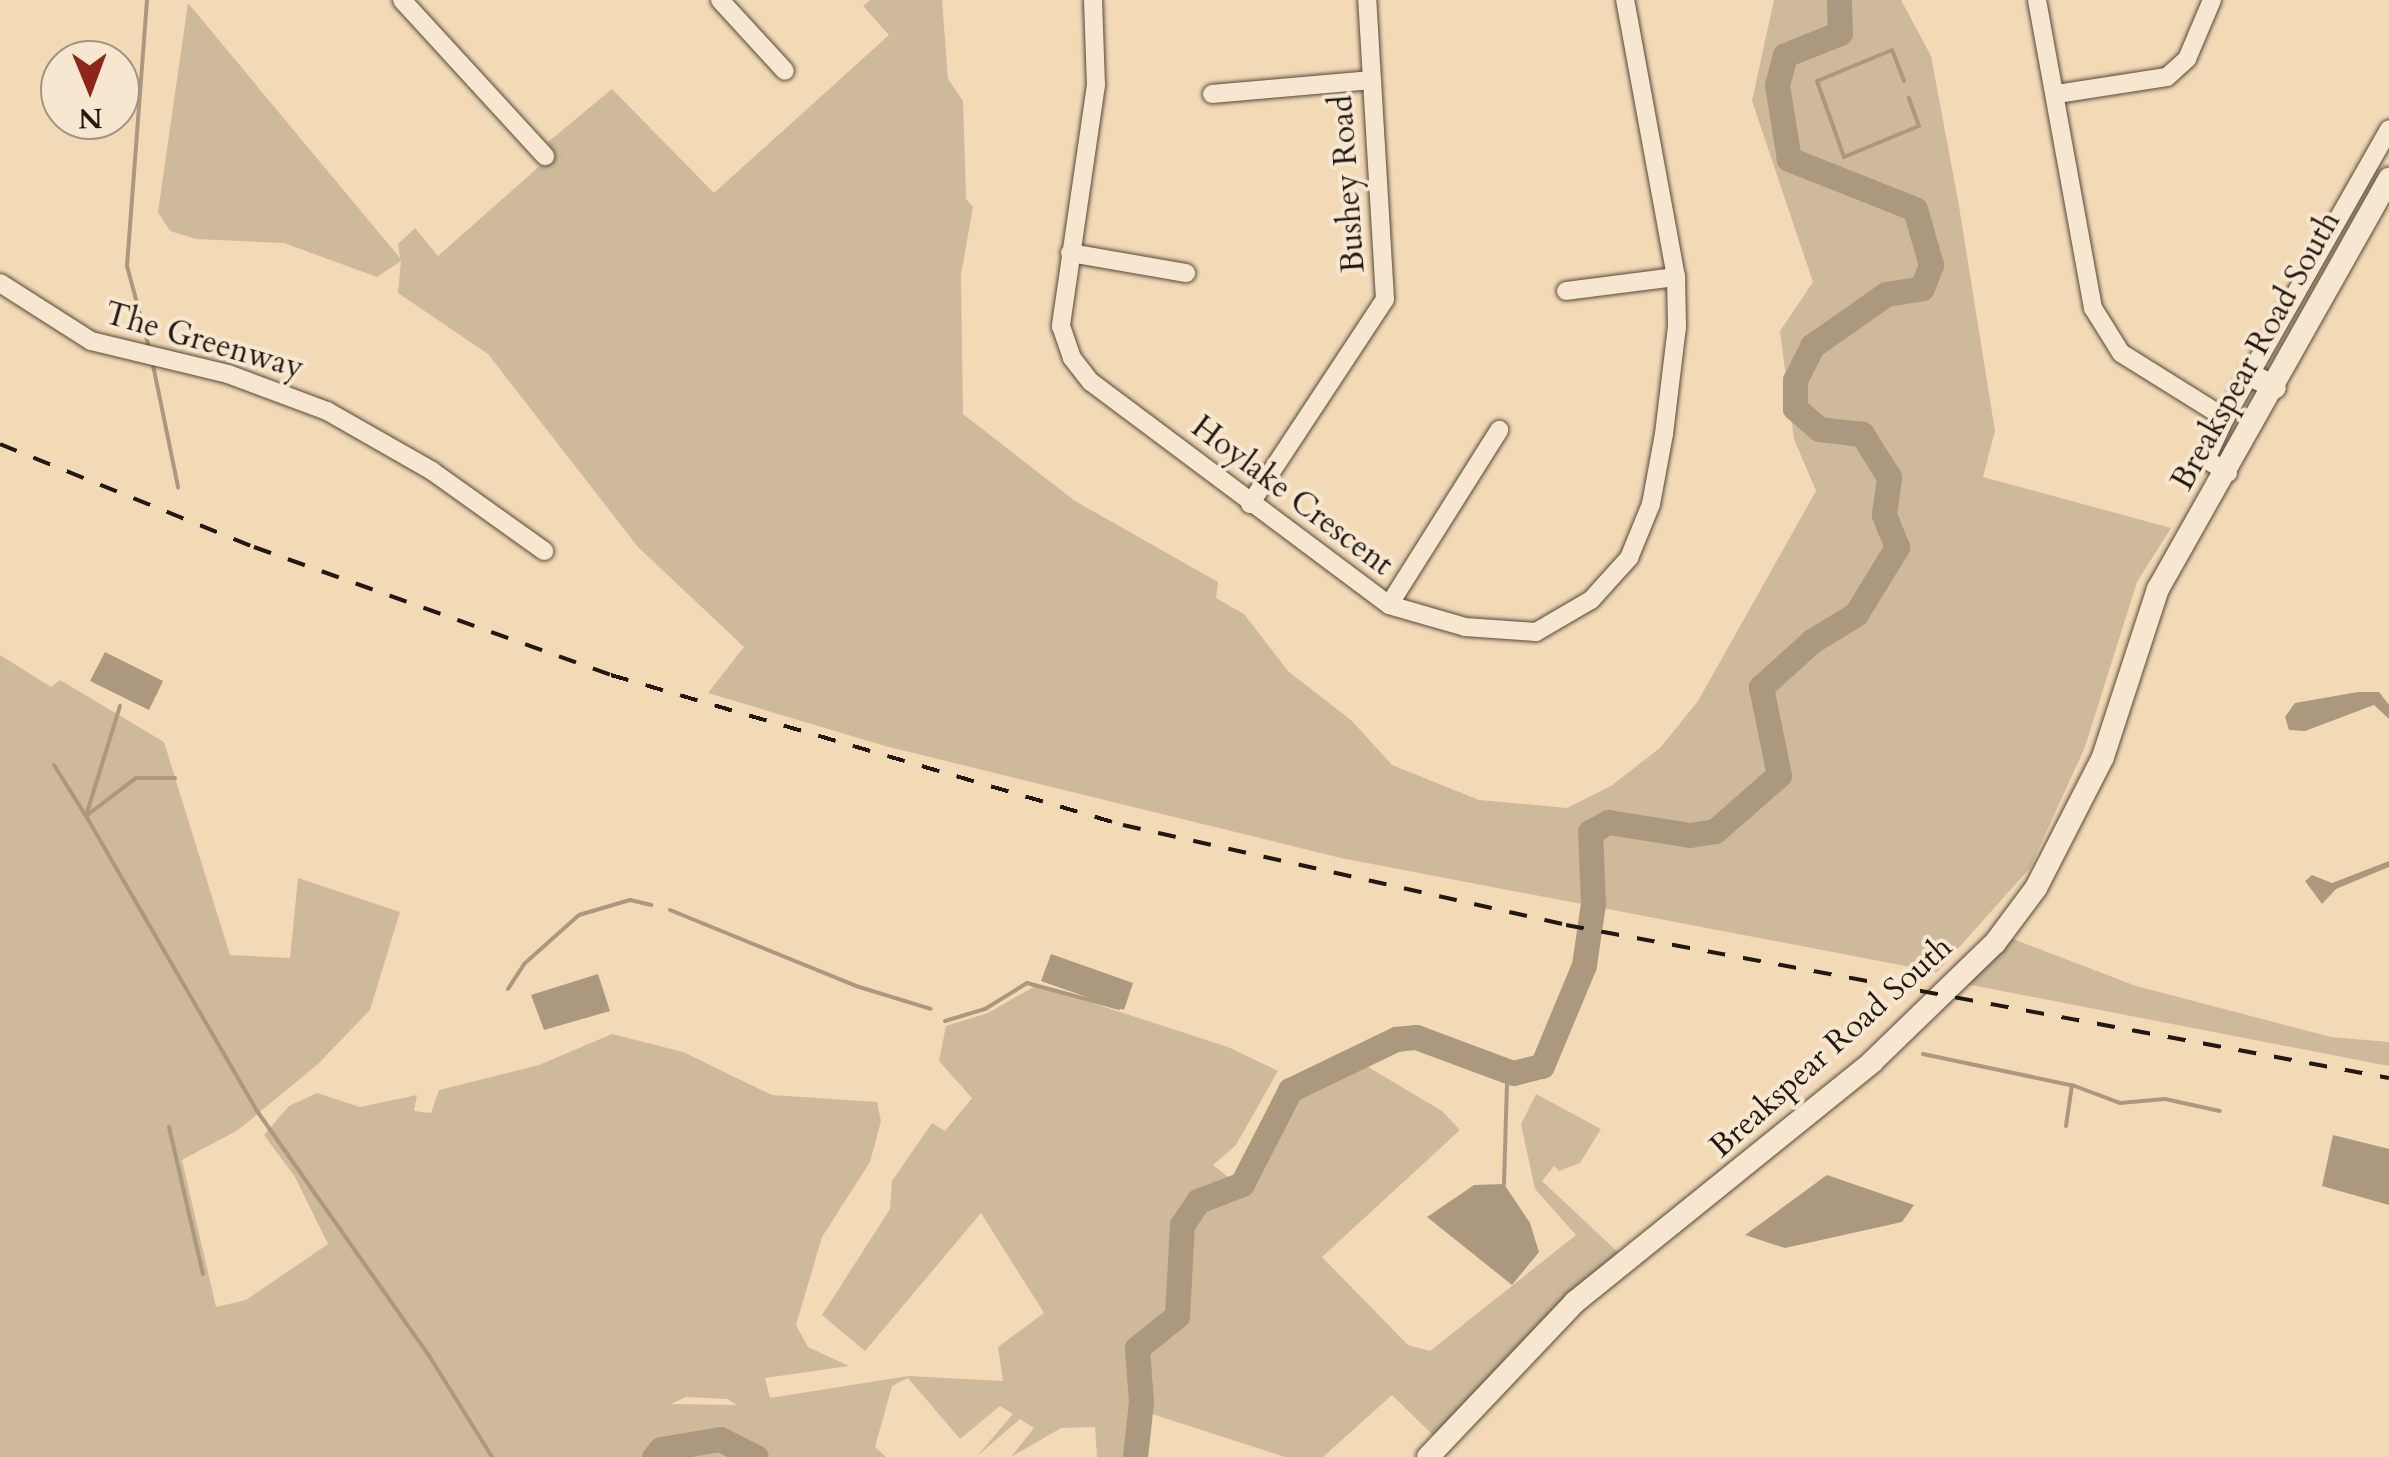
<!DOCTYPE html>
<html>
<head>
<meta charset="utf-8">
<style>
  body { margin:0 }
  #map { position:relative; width:2389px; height:1457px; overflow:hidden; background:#f3dab7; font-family:Cardo,serif }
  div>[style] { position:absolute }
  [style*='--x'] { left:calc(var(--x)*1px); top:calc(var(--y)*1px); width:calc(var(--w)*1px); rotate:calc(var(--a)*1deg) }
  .green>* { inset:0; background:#cfb99b }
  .water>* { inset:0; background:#ac987f }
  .stream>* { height:4px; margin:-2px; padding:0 2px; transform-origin:2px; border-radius:2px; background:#ac987f }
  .river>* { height:25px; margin:-12.5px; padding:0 12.5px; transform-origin:12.5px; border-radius:12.5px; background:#ac987f }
  .roads { filter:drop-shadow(0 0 2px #56483a) drop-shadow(0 0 2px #56483a) }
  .minor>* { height:18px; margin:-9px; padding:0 9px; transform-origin:9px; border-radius:9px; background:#f7e7d0 }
  .tertiary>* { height:22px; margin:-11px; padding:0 11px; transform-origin:11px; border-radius:11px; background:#f7e7d0 }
  .rail>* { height:4px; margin-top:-2px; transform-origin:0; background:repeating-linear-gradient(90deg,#211811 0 18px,transparent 0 36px) }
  span { translate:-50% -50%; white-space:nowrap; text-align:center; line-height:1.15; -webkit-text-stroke:8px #f7e7d0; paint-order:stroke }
  .street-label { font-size:32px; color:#211811 }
  .north { position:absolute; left:40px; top:40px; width:100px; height:100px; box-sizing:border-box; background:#f7e7d0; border:2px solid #a19484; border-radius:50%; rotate:179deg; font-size:28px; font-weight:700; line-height:40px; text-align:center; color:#211811 }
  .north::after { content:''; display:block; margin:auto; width:35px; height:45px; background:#8f2418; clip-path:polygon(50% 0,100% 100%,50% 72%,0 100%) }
</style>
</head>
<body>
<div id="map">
  <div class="green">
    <i style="clip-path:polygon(870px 0,942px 0,948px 79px,963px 101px,966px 199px,973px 207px,961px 275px,963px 414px,1075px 501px,1218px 582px,1216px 598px,1244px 614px,1288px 671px,1352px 721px,1392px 765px,1479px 800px,1567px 808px,1611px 786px,1661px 747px,1698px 701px,1816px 491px,1794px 439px,1780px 331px,1813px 282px,1752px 101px,1774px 0,1901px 0,1931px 56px,1959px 206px,1995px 431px,1983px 477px,2171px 528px,2137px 582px,2085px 747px,2030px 868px,1937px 972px,1341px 858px,885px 746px,708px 693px,744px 647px,638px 547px,488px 354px,398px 293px,401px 261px,377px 277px,284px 243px,196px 239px,170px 231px,158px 212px,188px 3px,400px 258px,398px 244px,415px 228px,438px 256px,553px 154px,548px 142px,612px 89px,714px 193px,889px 35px,863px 6px)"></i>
    <i style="clip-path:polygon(evenodd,0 655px,51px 687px,60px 680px,164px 742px,230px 955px,290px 958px,298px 878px,400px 912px,370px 1010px,318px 1064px,238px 1130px,182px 1160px,216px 1307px,246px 1300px,328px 1244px,295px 1177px,264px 1135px,289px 1106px,317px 1093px,360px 1107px,417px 1095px,414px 1111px,431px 1113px,439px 1090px,539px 1065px,612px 1034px,683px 1052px,772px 1095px,877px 1102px,881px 1121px,870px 1162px,822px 1237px,796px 1325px,808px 1347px,849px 1366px,765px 1378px,770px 1398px,908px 1376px,1003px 1381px,998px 1347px,1044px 1313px,981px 1213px,865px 1351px,822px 1315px,890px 1209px,892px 1181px,932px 1123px,945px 1131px,972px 1098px,939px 1061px,946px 1026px,988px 1013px,1037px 985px,1228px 1047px,1278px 1071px,1236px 1145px,1213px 1165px,1243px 1189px,1255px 1178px,1267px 1138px,1293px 1094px,1343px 1070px,1368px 1067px,1442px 1111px,1460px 1130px,1322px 1257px,1408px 1345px,1430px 1351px,1576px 1235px,1535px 1189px,1521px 1124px,1536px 1094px,1601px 1129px,1580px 1163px,1559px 1171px,1554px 1166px,1542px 1181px,1621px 1255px,1434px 1436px,1392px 1395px,1323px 1457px,1285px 1457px,1152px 1414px,1147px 1457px,1097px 1457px,1095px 1427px,1061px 1428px,1011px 1457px,1034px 1428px,1020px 1419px,976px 1457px,1013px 1414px,1000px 1406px,960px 1439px,908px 1378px,892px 1386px,875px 1447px,886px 1457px,0 1457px,0 655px,686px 1397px,727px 1399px,737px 1405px,671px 1404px,686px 1397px)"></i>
    <i style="clip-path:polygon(2000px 934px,2136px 986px,2331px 1037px,2389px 1042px,2389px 1066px,1961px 983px)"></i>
  </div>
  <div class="water">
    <i style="clip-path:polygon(105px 652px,163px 681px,149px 710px,90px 681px)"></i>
    <i style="clip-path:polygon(2358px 692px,2379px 692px,2389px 705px,2389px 719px,2374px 705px,2305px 731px,2289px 730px,2285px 717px,2295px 703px)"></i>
    <i style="clip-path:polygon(2389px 861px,2389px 867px,2336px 889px,2322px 904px,2305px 881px,2312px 875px,2332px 883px)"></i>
    <i style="clip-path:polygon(1051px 954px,1133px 983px,1124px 1010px,1041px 981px)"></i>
    <i style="clip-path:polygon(598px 974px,610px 1011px,544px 1030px,531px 995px)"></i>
    <i style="clip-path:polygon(2333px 1135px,2389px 1149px,2389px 1205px,2322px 1186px)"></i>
    <i style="clip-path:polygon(1827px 1175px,1914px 1205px,1902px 1222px,1785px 1248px,1745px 1235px)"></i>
    <i style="clip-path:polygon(1504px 1184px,1530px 1223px,1539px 1252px,1512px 1285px,1427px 1217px,1474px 1185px)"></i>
  </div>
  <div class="stream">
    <i style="--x:147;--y:0;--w:267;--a:94.3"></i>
    <i style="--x:127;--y:266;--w:88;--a:74.9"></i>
    <i style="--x:1904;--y:81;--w:33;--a:-111"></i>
    <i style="--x:1892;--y:50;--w:81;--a:157.5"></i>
    <i style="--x:1817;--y:81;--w:81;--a:70.4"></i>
    <i style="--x:1844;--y:157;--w:81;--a:-22.5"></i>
    <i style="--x:1919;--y:126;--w:30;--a:-110"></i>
    <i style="--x:153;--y:365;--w:125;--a:78.4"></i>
    <i style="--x:120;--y:706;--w:115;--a:107.2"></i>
    <i style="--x:86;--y:816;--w:341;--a:59.9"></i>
    <i style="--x:257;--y:1111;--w:297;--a:54.9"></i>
    <i style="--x:428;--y:1354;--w:121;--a:58.1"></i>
    <i style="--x:54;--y:765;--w:60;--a:57.9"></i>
    <i style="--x:86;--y:816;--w:63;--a:-37.2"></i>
    <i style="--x:136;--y:778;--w:39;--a:0"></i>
    <i style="--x:670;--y:910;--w:201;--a:22.2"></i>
    <i style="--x:856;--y:986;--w:78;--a:17"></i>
    <i style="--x:508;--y:989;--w:30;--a:-57"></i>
    <i style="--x:524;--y:964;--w:74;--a:-41.7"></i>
    <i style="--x:579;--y:915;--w:53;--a:-16.4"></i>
    <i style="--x:630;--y:900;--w:22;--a:13"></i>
    <i style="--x:945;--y:1021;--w:42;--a:-16.7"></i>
    <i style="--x:985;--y:1009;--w:49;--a:-31.8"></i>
    <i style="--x:1027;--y:983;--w:95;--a:15.2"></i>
    <i style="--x:1923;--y:1054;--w:150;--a:11.9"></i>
    <i style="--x:2066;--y:1126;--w:41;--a:-81.7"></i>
    <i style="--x:2072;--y:1085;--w:51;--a:20.6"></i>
    <i style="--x:2120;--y:1103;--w:45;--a:-5.1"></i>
    <i style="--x:2165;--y:1099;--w:56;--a:12.3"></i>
    <i style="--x:169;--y:1127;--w:151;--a:77"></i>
    <i style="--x:1504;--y:1184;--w:102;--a:-88.3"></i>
    <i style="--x:1507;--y:1082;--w:11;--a:-56"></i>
  </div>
  <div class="river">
    <i style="--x:654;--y:1457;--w:11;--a:-49"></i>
    <i style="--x:661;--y:1449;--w:60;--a:-9.6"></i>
    <i style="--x:720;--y:1439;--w:40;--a:26.6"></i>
    <i style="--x:1135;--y:1457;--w:55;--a:-83.8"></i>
    <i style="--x:1141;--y:1402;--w:54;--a:-94.2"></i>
    <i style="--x:1137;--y:1348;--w:51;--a:-38.7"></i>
    <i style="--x:1177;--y:1316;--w:91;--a:-86.9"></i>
    <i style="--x:1182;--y:1225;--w:29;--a:-56"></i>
    <i style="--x:1198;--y:1201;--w:47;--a:-21.1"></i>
    <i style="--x:1242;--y:1184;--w:106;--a:-62.9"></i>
    <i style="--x:1290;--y:1090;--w:118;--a:-25.7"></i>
    <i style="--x:1396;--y:1039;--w:20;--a:-6"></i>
    <i style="--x:1416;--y:1037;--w:103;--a:20.4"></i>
    <i style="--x:1513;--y:1073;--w:30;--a:-14"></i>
    <i style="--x:1542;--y:1066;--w:109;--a:-67.4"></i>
    <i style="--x:1584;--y:965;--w:63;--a:-81.7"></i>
    <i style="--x:1593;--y:903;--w:71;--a:-92.4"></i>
    <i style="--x:1590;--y:832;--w:21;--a:-29"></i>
    <i style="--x:1608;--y:822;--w:83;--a:9"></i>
    <i style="--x:1690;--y:835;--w:25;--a:-9"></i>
    <i style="--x:1715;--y:831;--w:85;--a:-41.2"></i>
    <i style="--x:1779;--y:775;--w:90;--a:-101.6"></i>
    <i style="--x:1761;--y:687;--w:69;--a:-42"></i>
    <i style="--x:1812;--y:641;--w:52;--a:-31.5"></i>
    <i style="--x:1856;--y:614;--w:79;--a:-58.5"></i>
    <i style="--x:1897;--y:547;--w:35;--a:-112"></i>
    <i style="--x:1884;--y:514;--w:37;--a:-82"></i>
    <i style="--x:1889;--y:477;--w:51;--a:-122.1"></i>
    <i style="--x:1862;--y:434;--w:43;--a:-173.4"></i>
    <i style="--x:1819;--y:429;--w:32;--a:-139"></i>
    <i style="--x:1795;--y:408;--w:28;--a:-90"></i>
    <i style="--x:1795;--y:380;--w:38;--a:-63"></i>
    <i style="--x:1812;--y:346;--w:90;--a:-35.1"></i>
    <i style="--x:1886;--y:294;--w:36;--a:-9"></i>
    <i style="--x:1922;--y:288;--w:25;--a:-69"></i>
    <i style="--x:1931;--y:265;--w:58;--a:-105.9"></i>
    <i style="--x:1915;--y:209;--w:136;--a:-158.4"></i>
    <i style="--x:1789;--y:159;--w:75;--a:-99.2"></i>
    <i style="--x:1777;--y:85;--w:31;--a:-75"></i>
    <i style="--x:1785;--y:55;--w:59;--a:-21.8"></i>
    <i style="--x:1840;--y:33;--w:33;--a:-92"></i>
  </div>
  <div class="roads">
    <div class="minor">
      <i style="--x:402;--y:0;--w:212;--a:47.5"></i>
      <i style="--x:720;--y:0;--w:96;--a:47.5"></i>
      <i style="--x:1093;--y:0;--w:85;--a:88"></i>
      <i style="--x:1096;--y:85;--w:244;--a:98.3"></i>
      <i style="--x:1061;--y:326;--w:34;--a:71"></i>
      <i style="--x:1072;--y:358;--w:31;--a:52"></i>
      <i style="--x:1091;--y:382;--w:372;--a:36.8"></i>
      <i style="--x:1389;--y:605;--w:79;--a:16.1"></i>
      <i style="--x:1465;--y:627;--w:71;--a:4"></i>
      <i style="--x:1536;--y:632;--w:64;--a:-30.2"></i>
      <i style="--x:1591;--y:600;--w:57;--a:-47.9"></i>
      <i style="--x:1629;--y:558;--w:58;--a:-67.8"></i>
      <i style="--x:1651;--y:504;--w:71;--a:-79.5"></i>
      <i style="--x:1664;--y:434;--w:108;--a:-83.1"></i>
      <i style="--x:1677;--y:327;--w:50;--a:-91.1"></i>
      <i style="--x:1676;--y:277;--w:282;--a:-100.4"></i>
      <i style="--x:2037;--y:0;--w:313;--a:79.7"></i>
      <i style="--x:2093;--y:308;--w:53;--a:58.1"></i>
      <i style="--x:2121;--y:353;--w:123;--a:32"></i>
      <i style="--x:1212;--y:94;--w:160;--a:-5"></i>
      <i style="--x:2057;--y:94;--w:111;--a:-8.8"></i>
      <i style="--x:2167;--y:77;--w:27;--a:-42"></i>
      <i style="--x:2187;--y:59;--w:64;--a:-67"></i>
      <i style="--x:1070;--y:253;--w:118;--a:9.8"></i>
      <i style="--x:0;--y:283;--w:108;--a:32.5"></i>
      <i style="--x:91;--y:341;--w:141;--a:13.5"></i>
      <i style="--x:228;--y:374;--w:106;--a:20.5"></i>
      <i style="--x:327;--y:411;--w:121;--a:29.7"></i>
      <i style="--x:432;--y:471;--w:138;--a:35.5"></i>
      <i style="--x:1566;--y:291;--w:111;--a:-7.3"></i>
      <i style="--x:2228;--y:473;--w:26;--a:-148"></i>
      <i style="--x:2206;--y:459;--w:45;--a:-65.1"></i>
      <i style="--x:2225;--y:418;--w:332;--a:-60.4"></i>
      <i style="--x:1250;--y:504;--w:245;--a:-56.6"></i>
      <i style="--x:1385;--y:299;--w:300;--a:-93.4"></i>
      <i style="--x:1389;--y:605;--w:207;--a:-57.8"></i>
    </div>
    <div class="tertiary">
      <i style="--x:2251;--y:375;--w:27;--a:28"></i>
      <i style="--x:1428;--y:1457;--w:214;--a:-46.5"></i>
      <i style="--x:1575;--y:1302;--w:382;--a:-38.9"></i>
      <i style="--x:1872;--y:1062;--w:171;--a:-44.1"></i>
      <i style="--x:1995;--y:943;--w:69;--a:-53.3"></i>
      <i style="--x:2036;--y:888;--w:147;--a:-62.9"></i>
      <i style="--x:2103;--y:757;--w:177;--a:-71.9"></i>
      <i style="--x:2158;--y:589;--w:471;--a:-60.6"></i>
    </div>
  </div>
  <div class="rail">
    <i style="--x:0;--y:444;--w:274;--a:22.1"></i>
    <i style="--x:254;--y:547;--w:379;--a:19.7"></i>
    <i style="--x:611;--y:675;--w:534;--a:16.33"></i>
    <i style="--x:1123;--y:825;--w:454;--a:12.7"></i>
    <i style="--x:1566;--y:925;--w:837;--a:10.53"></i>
  </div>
  <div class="street-label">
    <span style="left:1348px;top:184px;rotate:-94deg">Bushey Road</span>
    <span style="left:204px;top:341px;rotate:16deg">The Greenway</span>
    <span style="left:2256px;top:351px;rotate:-61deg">Breakspear Road South</span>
    <span style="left:1292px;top:496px;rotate:37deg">Hoylake Crescent</span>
    <span style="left:1831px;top:1047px;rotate:-42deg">Breakspear Road South</span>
  </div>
  <div class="north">N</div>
</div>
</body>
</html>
